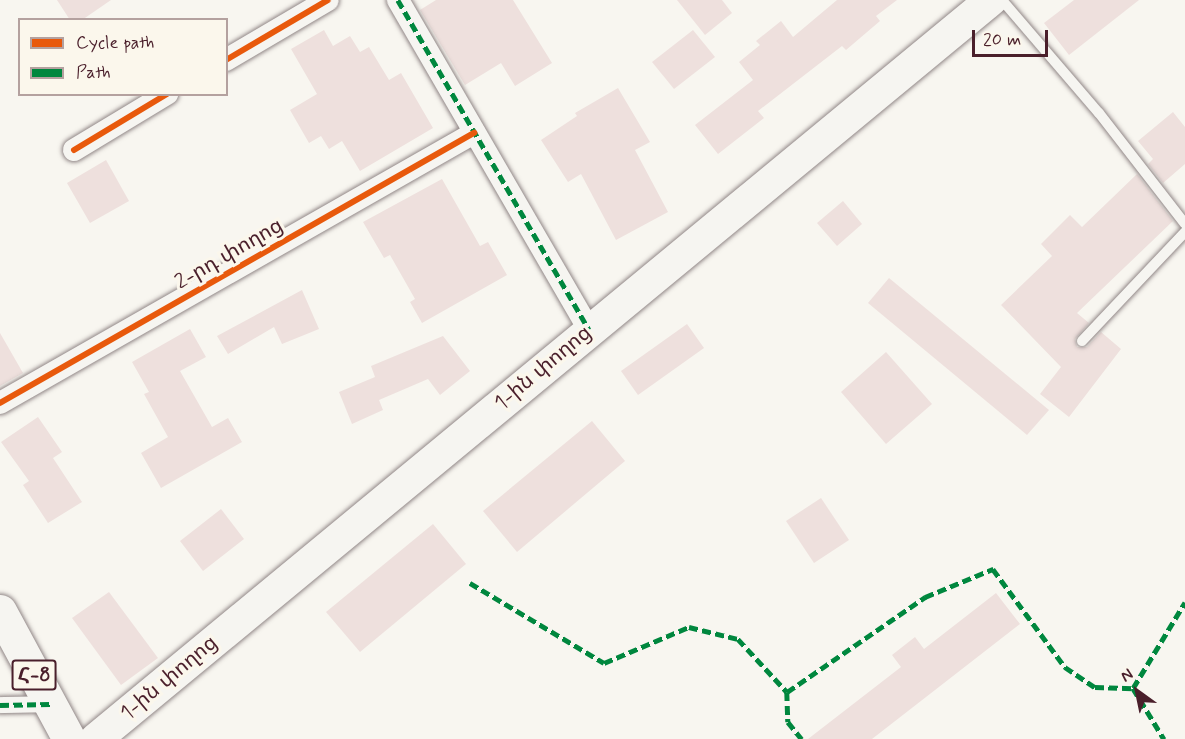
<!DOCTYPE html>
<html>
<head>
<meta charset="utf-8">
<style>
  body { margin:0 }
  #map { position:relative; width:1185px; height:739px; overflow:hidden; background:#f8f6f0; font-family:Mynerve,"Noto Sans Armenian",sans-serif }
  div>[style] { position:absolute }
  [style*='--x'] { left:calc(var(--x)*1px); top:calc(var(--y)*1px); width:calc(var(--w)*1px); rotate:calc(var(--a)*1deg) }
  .building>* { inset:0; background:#eee0dd }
  .roads { filter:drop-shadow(0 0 2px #918787) drop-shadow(0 0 2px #918787) }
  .service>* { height:10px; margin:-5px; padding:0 5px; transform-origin:5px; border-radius:5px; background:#f6f5f1 }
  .pedestrian>* { height:16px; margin:-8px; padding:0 8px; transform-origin:8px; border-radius:8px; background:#f6f5f1 }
  .minor>* { height:22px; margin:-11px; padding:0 11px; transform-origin:11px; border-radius:11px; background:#f6f5f1 }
  .secondary>* { height:32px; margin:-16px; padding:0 16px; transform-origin:16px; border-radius:16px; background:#f6f5f1 }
  .primary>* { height:33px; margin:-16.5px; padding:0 16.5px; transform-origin:16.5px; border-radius:16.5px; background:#f6f5f1 }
  .quiet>* { height:4.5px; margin-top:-2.25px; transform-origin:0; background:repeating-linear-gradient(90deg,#00873e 0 9px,transparent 0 13.5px) }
  .cycleway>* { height:6px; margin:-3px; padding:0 3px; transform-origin:3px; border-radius:3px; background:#e8590c }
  span { translate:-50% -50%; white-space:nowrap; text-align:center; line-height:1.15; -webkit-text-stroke:6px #fbf7ec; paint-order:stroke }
  .shield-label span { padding:2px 4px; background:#fbf7ec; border:2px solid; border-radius:4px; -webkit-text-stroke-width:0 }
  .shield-label { font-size:20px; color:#4a1f2b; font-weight:700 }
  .street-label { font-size:21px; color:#4a1f2b }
  .legend { position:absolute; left:18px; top:18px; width:210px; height:78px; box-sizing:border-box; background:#fbf7ec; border:2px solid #b4a19f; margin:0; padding:8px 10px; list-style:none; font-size:18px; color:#4a1f2b }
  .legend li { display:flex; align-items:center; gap:12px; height:30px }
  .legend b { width:30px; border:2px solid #b4a19f }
  .north { position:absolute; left:1107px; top:661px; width:60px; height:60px; -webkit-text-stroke:4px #fbf7ec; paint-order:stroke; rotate:327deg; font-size:16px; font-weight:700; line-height:24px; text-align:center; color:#4a1f2b }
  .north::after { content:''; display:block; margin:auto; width:21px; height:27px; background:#4a1f2b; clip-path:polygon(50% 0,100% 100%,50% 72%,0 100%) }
  .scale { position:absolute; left:972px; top:30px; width:76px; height:27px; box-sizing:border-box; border:3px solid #4a1f2b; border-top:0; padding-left:8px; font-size:18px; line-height:21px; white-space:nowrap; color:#4a1f2b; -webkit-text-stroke:4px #fbf7ec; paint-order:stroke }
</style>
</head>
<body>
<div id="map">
  <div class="building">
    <i style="clip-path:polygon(57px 0,111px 0,82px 20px,70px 20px)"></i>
    <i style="clip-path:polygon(436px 0,513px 0,552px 63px,515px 86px,501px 63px,465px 85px,420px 10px)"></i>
    <i style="clip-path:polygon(677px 0,722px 0,732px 13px,705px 35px)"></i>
    <i style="clip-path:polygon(837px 0,897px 0,876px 16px,880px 21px,846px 50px,842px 46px,758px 111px,764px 118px,718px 154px,695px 125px,753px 80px,739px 62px,760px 45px,756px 41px,781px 21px,793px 37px)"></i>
    <i style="clip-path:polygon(1074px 0,1139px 0,1069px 55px,1044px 23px)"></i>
    <i style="clip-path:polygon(324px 30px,333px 46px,350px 36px,360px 52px,369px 47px,389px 80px,401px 73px,433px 128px,360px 171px,342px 141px,329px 149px,321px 136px,309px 143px,290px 110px,317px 94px,291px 49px)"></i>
    <i style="clip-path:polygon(693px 30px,715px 57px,674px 89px,652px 62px)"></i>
    <i style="clip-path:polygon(618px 88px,650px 142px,635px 150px,668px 212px,616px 240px,581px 174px,568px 182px,541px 140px,577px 116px,575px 113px)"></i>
    <i style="clip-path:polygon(1173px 112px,1185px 127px,1185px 164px,1163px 183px,1148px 164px,1153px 159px,1138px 141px)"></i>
    <i style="clip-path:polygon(106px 160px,129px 201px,90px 223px,67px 183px)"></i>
    <i style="clip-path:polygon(1137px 174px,1173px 221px,1077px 313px,1089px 323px,1075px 339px,1077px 347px,1087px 347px,1101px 332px,1121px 349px,1069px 417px,1040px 394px,1061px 367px,1001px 305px,1052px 256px,1041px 244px,1070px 215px,1082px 227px)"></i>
    <i style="clip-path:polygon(442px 179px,480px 246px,488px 242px,507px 275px,422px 323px,410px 302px,415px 299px,390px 255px,384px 258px,363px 222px)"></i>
    <i style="clip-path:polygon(843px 201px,862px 224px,837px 246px,817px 223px)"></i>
    <i style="clip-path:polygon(889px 278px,1049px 410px,1027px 435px,868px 303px)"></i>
    <i style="clip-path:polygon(302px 290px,319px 329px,282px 344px,274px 327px,228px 354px,217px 336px)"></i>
    <i style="clip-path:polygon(687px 324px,704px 348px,638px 395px,621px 371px)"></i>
    <i style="clip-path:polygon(190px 329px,206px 357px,180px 371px,212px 427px,228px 418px,242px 442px,161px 488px,141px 453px,168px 437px,144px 394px,149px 392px,132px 362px)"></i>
    <i style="clip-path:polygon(0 333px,23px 373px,0 386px)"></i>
    <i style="clip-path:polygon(443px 336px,470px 371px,440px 395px,428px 379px,379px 400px,383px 410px,352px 424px,339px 392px,375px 377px,371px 366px)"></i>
    <i style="clip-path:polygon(886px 352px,932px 404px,886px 444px,841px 392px)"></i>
    <i style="clip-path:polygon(38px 417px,62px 452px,53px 458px,82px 502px,48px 523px,23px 485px,29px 481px,1px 442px)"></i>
    <i style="clip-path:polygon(592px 421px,625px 461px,517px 552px,483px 511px)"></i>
    <i style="clip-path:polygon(821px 498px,849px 540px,814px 563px,786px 521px)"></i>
    <i style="clip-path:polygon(221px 509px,244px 539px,203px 571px,180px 541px)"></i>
    <i style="clip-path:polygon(433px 524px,466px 564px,360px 652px,326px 612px)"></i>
    <i style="clip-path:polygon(109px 592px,158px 658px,121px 685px,72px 618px)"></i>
    <i style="clip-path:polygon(996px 593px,1020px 624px,872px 739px,808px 739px,901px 667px,892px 655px,915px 637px,924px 649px)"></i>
  </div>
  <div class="roads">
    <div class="service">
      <i style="--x:1002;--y:0;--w:149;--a:49.4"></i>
      <i style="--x:1099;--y:113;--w:140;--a:52.2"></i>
      <i style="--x:1082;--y:341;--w:150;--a:-46.6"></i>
    </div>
    <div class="pedestrian">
      <i style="--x:0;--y:705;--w:50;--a:-1.1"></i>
    </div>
    <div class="minor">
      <i style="--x:398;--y:0;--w:381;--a:59.9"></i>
      <i style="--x:226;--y:60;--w:118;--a:-30.5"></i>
      <i style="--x:74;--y:150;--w:109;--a:-31.1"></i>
      <i style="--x:0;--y:403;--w:546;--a:-29.67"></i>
    </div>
    <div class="secondary">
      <i style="--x:96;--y:739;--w:1161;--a:-39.55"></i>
    </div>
    <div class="primary">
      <i style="--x:0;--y:611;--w:145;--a:61.7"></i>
    </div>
  </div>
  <div class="quiet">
    <i style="--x:398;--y:0;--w:381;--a:59.9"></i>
    <i style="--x:470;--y:583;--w:156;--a:30.8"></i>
    <i style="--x:604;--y:663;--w:92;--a:-23"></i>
    <i style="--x:689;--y:627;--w:50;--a:13.8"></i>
    <i style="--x:738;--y:639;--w:72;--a:47.2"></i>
    <i style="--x:787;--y:692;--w:30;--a:88"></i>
    <i style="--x:788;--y:722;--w:22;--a:51"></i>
    <i style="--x:1133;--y:688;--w:100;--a:-58.8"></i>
    <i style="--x:1133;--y:688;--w:60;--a:58.7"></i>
    <i style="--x:787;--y:692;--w:168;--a:-34.5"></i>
    <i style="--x:925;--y:597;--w:74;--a:-22.4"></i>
    <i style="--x:993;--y:569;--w:122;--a:53.7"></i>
    <i style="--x:1065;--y:667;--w:36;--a:34"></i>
    <i style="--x:1095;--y:687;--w:38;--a:2"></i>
    <i style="--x:0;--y:705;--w:50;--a:-1.1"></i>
  </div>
  <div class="cycleway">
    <i style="--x:226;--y:60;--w:118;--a:-30.5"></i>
    <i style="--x:74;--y:150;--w:109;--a:-31.1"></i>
    <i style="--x:0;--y:403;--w:546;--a:-29.67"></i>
  </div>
  <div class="shield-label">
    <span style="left:34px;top:675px">Հ-8</span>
  </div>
  <div class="street-label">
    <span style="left:229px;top:254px;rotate:-30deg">2-րդ փողոց</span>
    <span style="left:543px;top:368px;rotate:-40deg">1-ին փողոց</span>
    <span style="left:169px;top:678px;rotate:-40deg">1-ին փողոց</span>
  </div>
  <ul class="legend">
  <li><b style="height:8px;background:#e8590c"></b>Cycle path</li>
  <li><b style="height:8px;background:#00873e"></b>Path</li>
  </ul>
  <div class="north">N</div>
  <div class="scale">20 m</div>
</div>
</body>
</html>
